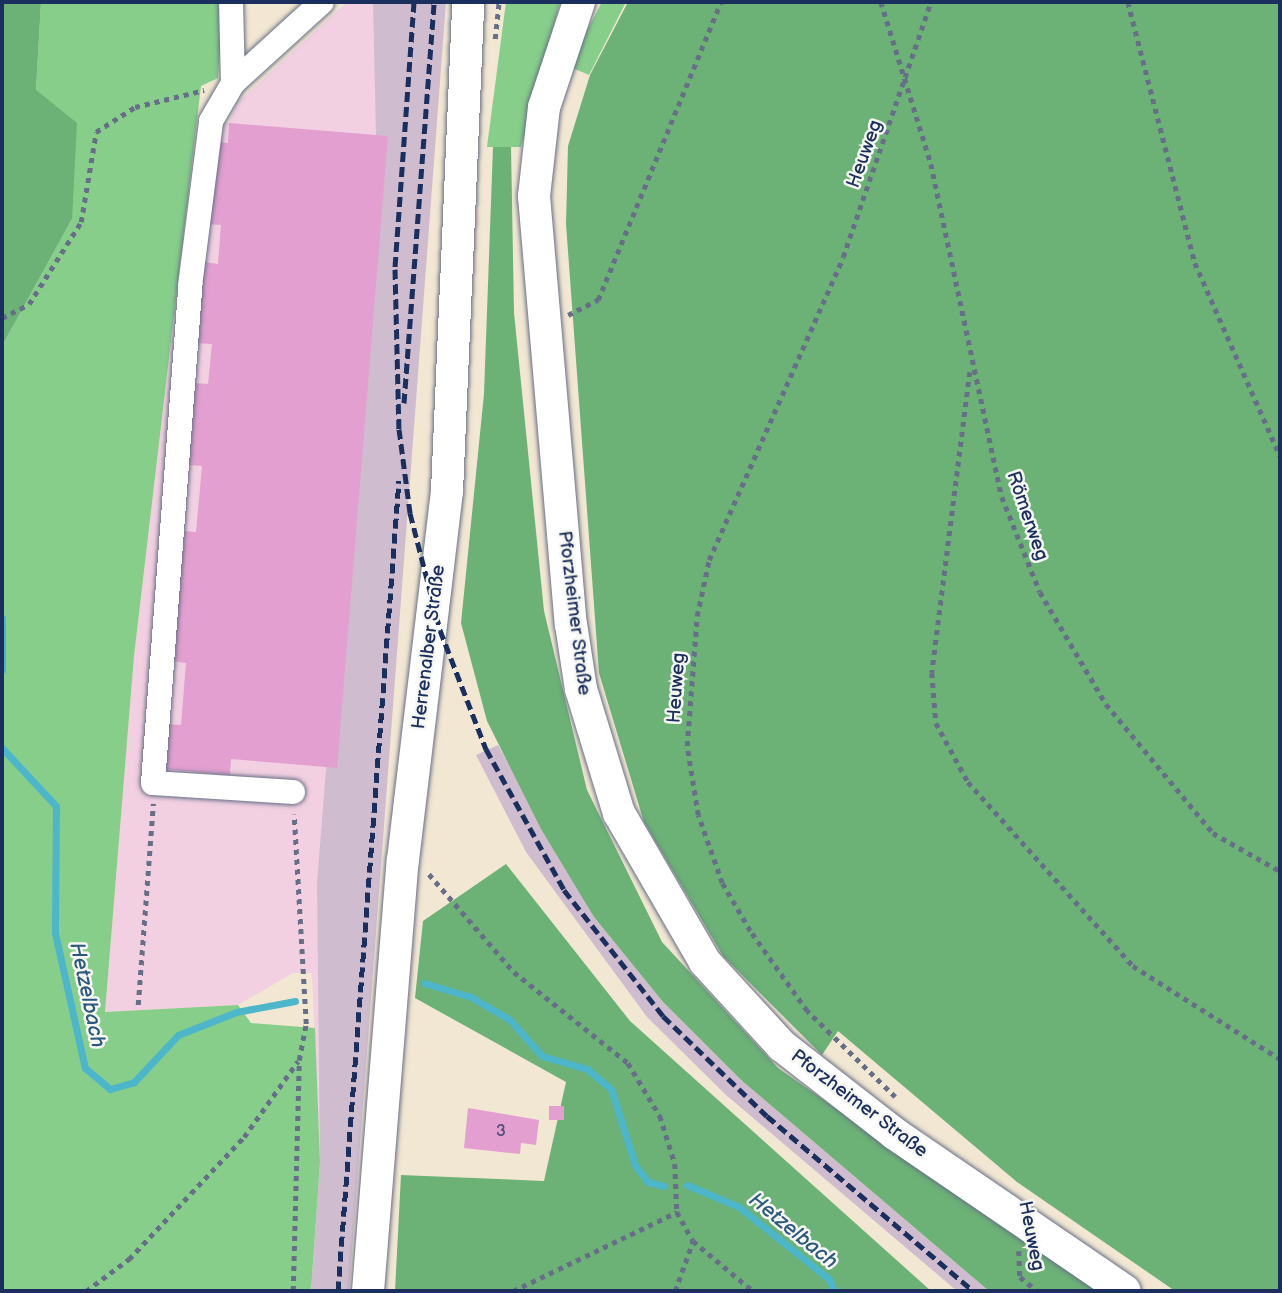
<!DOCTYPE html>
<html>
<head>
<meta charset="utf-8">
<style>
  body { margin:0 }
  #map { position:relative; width:1282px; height:1293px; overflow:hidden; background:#f2e7d2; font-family:"Balsamiq Sans",sans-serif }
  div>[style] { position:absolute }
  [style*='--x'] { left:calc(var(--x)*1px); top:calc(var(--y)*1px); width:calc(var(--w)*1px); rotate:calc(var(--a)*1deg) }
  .built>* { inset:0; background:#f2cfe1 }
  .industrial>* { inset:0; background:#cfbdcf }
  .green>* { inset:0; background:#86ce8a }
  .forest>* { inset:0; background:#6cb176 }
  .stream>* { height:7px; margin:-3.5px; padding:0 3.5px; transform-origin:3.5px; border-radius:3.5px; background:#4db6cb }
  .building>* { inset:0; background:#e29fd0 }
  .path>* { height:4.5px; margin-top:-2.25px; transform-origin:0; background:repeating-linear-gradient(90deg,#666f87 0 5px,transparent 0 10px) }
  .roads { filter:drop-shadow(0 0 2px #666f87) drop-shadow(0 0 2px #666f87) }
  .minor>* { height:24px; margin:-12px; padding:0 12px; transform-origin:12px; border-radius:12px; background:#fff }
  .major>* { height:32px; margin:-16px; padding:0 16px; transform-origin:16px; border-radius:16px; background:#fff }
  .rail>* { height:5px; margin-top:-2.5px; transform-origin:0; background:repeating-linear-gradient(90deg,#1b2f5e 0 10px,transparent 0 15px) }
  span { translate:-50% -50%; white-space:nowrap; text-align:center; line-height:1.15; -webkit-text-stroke:5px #f6f6f2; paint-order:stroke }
  .number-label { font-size:16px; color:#4d4b7a }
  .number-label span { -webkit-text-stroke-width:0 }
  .street-label { font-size:19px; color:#1b2f5e }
  .water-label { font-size:21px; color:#2a587f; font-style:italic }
  .frame { position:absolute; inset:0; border:4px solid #1b2f5e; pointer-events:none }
</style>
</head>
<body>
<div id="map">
  <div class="built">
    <i style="clip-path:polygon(347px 2px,406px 2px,311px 1291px,320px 1162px,312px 973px,293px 973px,238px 1005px,105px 1012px,134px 656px,197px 121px,229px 123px,237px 103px)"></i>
  </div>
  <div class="industrial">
    <i style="clip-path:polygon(373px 2px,446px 2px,349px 1291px,311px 1291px,320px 1162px,317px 883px,376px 135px)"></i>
    <i style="clip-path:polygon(498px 745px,594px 917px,663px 1002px,741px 1080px,989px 1291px,957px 1291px,726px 1095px,647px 1017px,526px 852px,476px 755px)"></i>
  </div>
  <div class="green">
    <i style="clip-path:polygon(41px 2px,223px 2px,218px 78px,201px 86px,134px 656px,105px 1012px,238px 1005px,251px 1023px,315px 1028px,320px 1162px,311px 1291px,2px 1291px,2px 346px,72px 219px,36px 90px)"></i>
    <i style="clip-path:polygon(506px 2px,560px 2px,521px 147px,487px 147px)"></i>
    <i style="clip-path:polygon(602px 2px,626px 2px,589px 75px,568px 66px)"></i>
  </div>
  <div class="forest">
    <i style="clip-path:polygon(2px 2px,41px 2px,36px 90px,77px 123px,72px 219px,2px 346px)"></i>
    <i style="clip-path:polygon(628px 2px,1280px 2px,1280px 1291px,1175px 1291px,1017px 1182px,838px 1031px,822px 1055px,723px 956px,644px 822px,599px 673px,566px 224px,568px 146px,590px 75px)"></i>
    <i style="clip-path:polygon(493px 147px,511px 147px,514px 313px,544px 611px,587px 790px,662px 942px,778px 1068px,1097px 1291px,989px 1291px,741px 1080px,663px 1002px,594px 917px,541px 829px,487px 721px,461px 623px,484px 394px)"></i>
    <i style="clip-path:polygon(506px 864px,630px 1021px,931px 1291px,395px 1291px,401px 1175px,544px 1181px,566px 1082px,415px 998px,423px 921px)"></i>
  </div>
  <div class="stream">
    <i style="--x:2;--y:618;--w:52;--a:90"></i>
    <i style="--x:2;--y:748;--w:79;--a:47"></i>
    <i style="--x:56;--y:806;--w:127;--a:90.5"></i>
    <i style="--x:55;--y:933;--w:138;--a:77.5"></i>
    <i style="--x:85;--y:1068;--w:33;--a:40"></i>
    <i style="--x:110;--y:1089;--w:25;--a:-16"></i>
    <i style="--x:134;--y:1082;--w:64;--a:-46.9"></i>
    <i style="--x:178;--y:1035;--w:62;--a:-21.6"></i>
    <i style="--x:236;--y:1012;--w:60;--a:-10.6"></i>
    <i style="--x:424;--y:983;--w:49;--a:16.6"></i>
    <i style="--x:471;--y:997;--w:45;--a:30.5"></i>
    <i style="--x:510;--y:1020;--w:48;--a:48.4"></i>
    <i style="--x:542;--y:1056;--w:47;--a:16.1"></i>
    <i style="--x:587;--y:1069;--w:31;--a:40"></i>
    <i style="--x:611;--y:1089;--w:80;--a:72.5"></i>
    <i style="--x:635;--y:1165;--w:21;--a:53"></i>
    <i style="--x:648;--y:1182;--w:16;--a:14"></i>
    <i style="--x:687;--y:1185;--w:56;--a:22.9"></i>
    <i style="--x:739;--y:1207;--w:115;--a:38.7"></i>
    <i style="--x:829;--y:1279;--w:13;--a:67"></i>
  </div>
  <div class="building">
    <i style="clip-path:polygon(229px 123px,388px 136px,337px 768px,231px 759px,230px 775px,163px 769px,166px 724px,181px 725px,186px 663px,171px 661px,182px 531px,196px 532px,202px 466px,188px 465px,194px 383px,208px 384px,212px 344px,195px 343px,204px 262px,218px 264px,221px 225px,206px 224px,214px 142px,228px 143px)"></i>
    <i style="clip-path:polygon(549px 1106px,564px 1106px,564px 1120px,549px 1120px)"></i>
    <i style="clip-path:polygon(468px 1108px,539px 1120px,536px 1145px,521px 1143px,520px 1154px,464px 1148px)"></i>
  </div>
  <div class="path">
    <i style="--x:881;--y:2;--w:170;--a:72.8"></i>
    <i style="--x:931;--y:164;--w:340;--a:78"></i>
    <i style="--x:1002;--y:497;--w:102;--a:68.2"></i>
    <i style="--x:1040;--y:592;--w:130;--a:59.5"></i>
    <i style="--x:1106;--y:704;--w:168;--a:50.3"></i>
    <i style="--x:1213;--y:833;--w:77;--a:29.6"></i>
    <i style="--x:1128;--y:2;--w:269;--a:75.6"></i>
    <i style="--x:1195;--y:263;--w:211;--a:66.2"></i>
    <i style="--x:495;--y:39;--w:37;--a:-84"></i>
    <i style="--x:568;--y:315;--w:34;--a:-27"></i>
    <i style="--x:598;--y:300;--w:322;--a:-67.6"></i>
    <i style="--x:2;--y:318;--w:30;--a:-27"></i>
    <i style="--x:29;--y:304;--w:97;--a:-57.6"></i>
    <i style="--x:81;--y:222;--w:91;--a:-80.5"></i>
    <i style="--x:96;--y:132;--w:46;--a:-32.7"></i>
    <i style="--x:135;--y:107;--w:71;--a:-13.8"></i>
    <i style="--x:970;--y:372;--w:303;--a:97.2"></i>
    <i style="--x:932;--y:673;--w:50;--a:85.4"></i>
    <i style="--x:936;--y:723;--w:67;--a:61.5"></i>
    <i style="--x:968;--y:782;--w:247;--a:48.1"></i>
    <i style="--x:1133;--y:966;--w:174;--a:32.3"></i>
    <i style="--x:429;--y:874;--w:130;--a:49.1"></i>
    <i style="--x:514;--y:972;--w:146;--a:38.6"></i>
    <i style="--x:628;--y:1063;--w:62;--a:58.9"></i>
    <i style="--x:660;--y:1116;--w:50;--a:72.6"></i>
    <i style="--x:675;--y:1164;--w:48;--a:87.6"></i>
    <i style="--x:677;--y:1212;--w:33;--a:61"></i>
    <i style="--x:693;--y:1241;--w:78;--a:39.8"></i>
    <i style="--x:138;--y:1005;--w:202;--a:-85.7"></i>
    <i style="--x:895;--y:1097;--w:123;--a:-135.7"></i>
    <i style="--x:807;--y:1011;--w:98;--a:-125.5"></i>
    <i style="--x:750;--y:931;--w:56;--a:-120.3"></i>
    <i style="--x:722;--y:883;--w:72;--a:-109.4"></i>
    <i style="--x:698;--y:815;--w:70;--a:-99.1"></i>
    <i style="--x:687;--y:746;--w:130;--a:-85.6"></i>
    <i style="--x:697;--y:616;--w:57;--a:-77.9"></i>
    <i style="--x:709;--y:560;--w:331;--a:-66.1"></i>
    <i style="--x:843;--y:257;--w:270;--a:-71"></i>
    <i style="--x:1019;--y:1251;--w:26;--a:88"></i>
    <i style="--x:1020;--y:1277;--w:22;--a:39"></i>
    <i style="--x:86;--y:1291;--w:54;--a:-36.7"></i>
    <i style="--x:129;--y:1259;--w:168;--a:-46.7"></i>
    <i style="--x:244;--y:1137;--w:93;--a:-54.6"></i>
    <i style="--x:293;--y:1291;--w:231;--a:-88.5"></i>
    <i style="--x:299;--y:1060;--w:37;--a:-79"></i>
    <i style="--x:306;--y:1024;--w:210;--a:-93.3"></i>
    <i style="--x:513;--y:1291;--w:182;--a:-25.7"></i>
    <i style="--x:675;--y:1291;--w:53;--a:-70.2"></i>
  </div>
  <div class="roads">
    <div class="minor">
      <i style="--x:231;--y:2;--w:81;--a:88.6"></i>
      <i style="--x:293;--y:792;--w:140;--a:-176.3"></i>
      <i style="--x:153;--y:783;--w:498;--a:-85.7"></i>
      <i style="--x:190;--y:286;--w:166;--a:-82.7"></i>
      <i style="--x:211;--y:121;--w:44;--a:-59.9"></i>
      <i style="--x:233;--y:83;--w:120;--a:-42.3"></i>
    </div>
    <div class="major">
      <i style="--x:579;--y:2;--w:111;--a:108.4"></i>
      <i style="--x:544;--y:107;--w:90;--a:96.4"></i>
      <i style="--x:534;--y:196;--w:430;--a:85.1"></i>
      <i style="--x:571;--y:624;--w:66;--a:81.3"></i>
      <i style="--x:581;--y:689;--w:130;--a:73"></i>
      <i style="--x:619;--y:813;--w:172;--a:60"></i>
      <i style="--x:705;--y:962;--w:114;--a:47.5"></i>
      <i style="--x:782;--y:1046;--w:143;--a:37.9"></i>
      <i style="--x:895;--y:1134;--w:278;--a:34.3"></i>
      <i style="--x:368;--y:1291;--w:432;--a:-85.4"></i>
      <i style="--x:403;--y:860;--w:372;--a:-83.2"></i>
      <i style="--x:447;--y:491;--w:489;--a:-87.5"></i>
    </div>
  </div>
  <div class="rail">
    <i style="--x:414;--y:2;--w:268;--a:94.1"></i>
    <i style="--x:395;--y:269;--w:160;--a:88.6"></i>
    <i style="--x:399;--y:429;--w:85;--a:82.5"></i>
    <i style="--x:410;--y:513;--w:121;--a:75.6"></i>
    <i style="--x:440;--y:630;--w:128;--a:68.9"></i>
    <i style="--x:486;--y:749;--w:161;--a:61"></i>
    <i style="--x:564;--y:890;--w:160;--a:51.8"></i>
    <i style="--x:663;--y:1016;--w:144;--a:43.9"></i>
    <i style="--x:767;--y:1116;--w:270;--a:40.3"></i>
    <i style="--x:404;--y:403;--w:402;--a:-85.7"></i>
    <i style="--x:338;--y:1291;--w:813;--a:-85.7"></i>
  </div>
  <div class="number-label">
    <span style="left:501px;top:1132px">3</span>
  </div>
  <div class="street-label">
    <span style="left:865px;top:154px;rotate:-70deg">Heuweg</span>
    <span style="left:1027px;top:516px;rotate:71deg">Römerweg</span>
    <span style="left:574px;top:613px;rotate:83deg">Pforzheimer Straße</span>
    <span style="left:429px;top:647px;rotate:-83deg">Herrenalber Straße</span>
    <span style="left:677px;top:688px;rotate:-86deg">Heuweg</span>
    <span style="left:859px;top:1104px;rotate:37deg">Pforzheimer Straße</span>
    <span style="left:1031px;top:1236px;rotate:79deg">Heuweg</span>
  </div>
  <div class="water-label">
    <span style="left:87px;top:995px;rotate:78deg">Hetzelbach</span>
    <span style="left:793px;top:1231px;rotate:39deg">Hetzelbach</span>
  </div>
  <div class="frame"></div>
</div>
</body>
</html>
